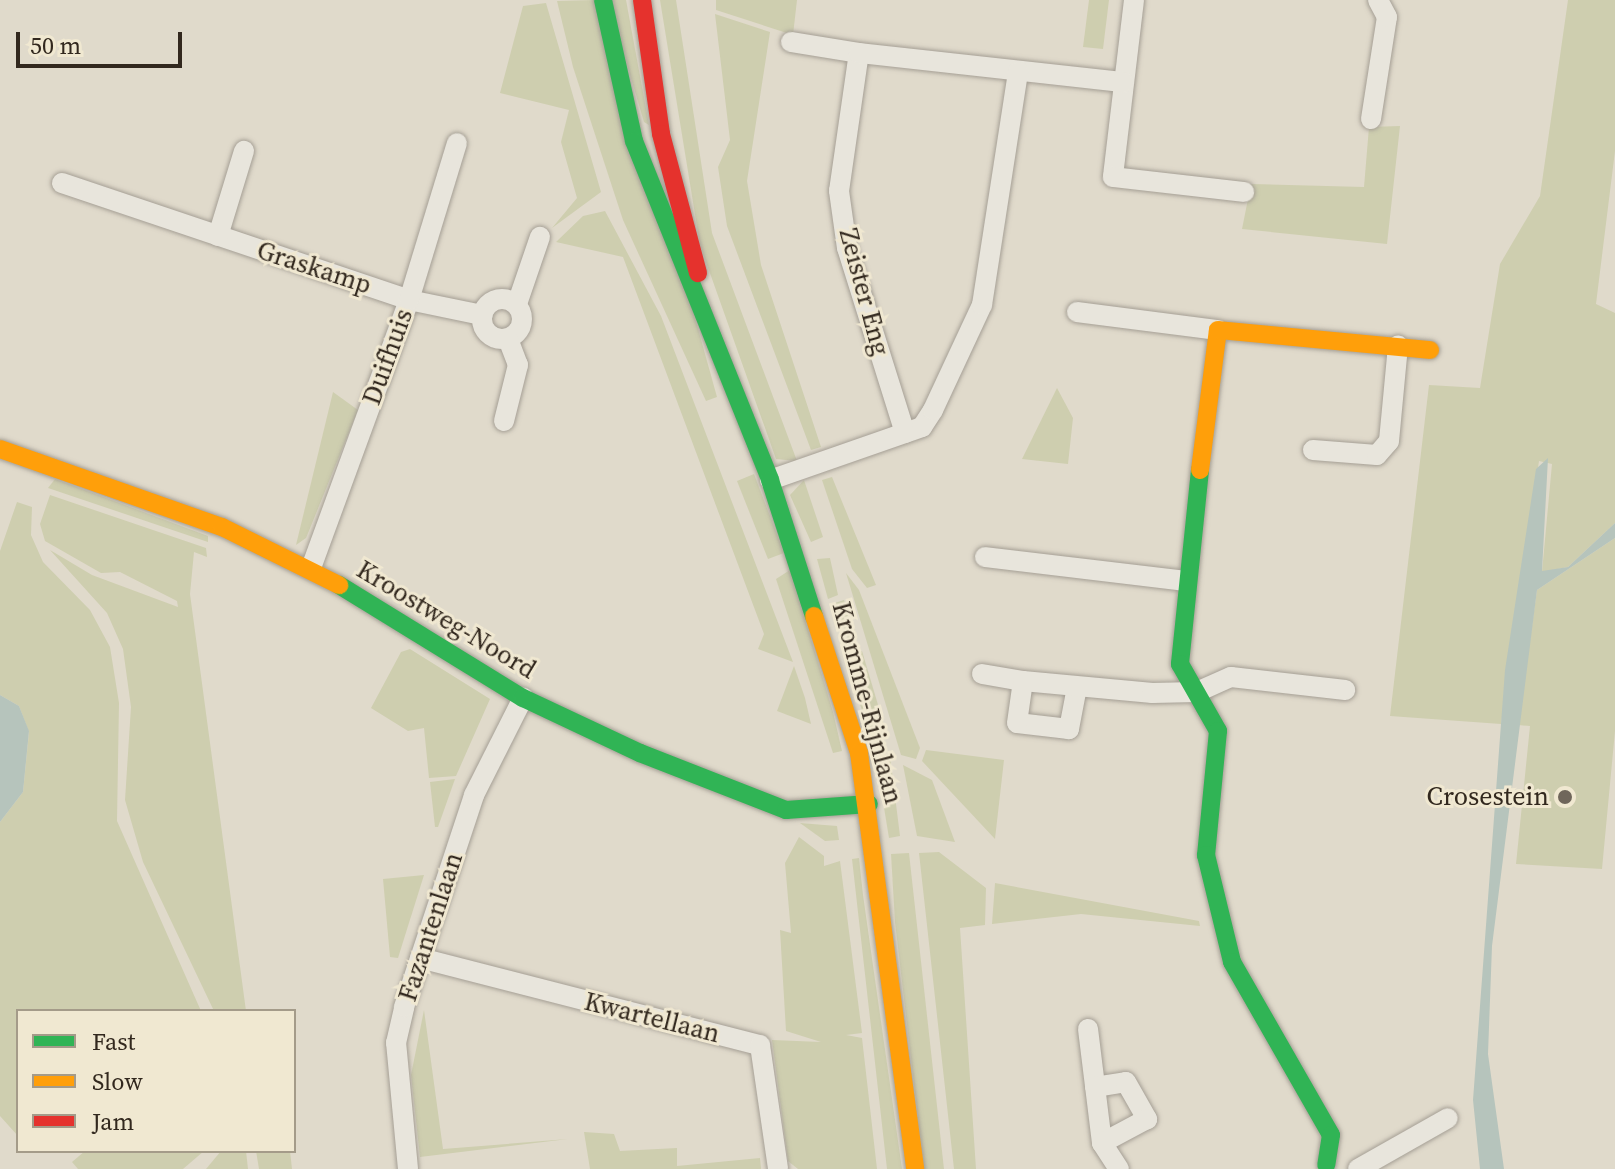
<!DOCTYPE html>
<html>
<head>
<meta charset="utf-8">
<style>
  body { margin:0 }
  #map { position:relative; width:1615px; height:1169px; overflow:hidden; background:#e0dacb; font-family:"Source Serif 4",serif }
  div>[style] { position:absolute }
  [style*='--x'] { left:calc(var(--x)*1px); top:calc(var(--y)*1px); width:calc(var(--w)*1px); rotate:calc(var(--a)*1deg) }
  .green>* { inset:0; background:#ceceaf }
  .water>* { inset:0; background:#b6c4bc }
  .roads { filter:drop-shadow(0 0 2px #a59f95) drop-shadow(0 0 2px #a59f95) }
  .street>* { height:20px; margin:-10px; padding:0 10px; transform-origin:10px; border-radius:10px; background:#e8e5dc }
  .street>.ring { margin:-10px; padding:0; box-sizing:content-box; background:none; border:20px solid #e8e5dc; border-radius:50% }
  .fast>* { height:18px; margin:-9px; padding:0 9px; transform-origin:9px; border-radius:9px; background:#30b455 }
  .slow>* { height:18px; margin:-9px; padding:0 9px; transform-origin:9px; border-radius:9px; background:#ff9f0a }
  .jam>* { height:18px; margin:-9px; padding:0 9px; transform-origin:9px; border-radius:9px; background:#e5322d }
  .dots>* { width:22px; height:22px; translate:-50% -50%; box-sizing:border-box; border:4px solid #f0e8d1; border-radius:50% }
  span { translate:-50% -50%; white-space:nowrap; text-align:center; line-height:1.15; -webkit-text-stroke:6px #f0e8d1; paint-order:stroke }
  .street-label { font-size:26px; color:#32281e }
  .poi-label { font-size:26px; color:#32281e }
  .right { translate:-100% -50%; text-align:right }
  .legend { position:absolute; left:16px; top:1009px; width:280px; height:144px; box-sizing:border-box; background:#f0e8d1; border:2px solid #a49b89; margin:0; padding:10px 14px; list-style:none; font-size:24px; color:#32281e }
  .legend li { display:flex; align-items:center; gap:16px; height:40px }
  .legend b { width:40px; border:2px solid #a49b89 }
  .scale { position:absolute; left:16px; top:32px; width:166px; height:36px; box-sizing:border-box; border:4px solid #32281e; border-top:0; padding-left:10px; font-size:24px; line-height:28px; white-space:nowrap; color:#32281e; -webkit-text-stroke:6px #f0e8d1; paint-order:stroke }
</style>
</head>
<body>
<div id="map">
  <div class="green">
    <i style="clip-path:polygon(595px 0,695px 318px,717px 397px,706px 401px,623px 220px,573px 67px,557px 1px)"></i>
    <i style="clip-path:polygon(608px 0,626px 0,649px 125px,644px 122px)"></i>
    <i style="clip-path:polygon(660px 0,676px 0,712px 233px,797px 461px,776px 459px,700px 245px)"></i>
    <i style="clip-path:polygon(716px 0,797px 0,793px 35px,716px 10px)"></i>
    <i style="clip-path:polygon(1089px 0,1109px 0,1103px 49px,1083px 47px)"></i>
    <i style="clip-path:polygon(1568px 0,1615px 0,1615px 151px,1596px 304px,1615px 313px,1615px 523px,1568px 567px,1542px 572px,1552px 464px,1539px 461px,1501px 724px,1390px 716px,1429px 385px,1480px 388px,1500px 264px,1540px 196px)"></i>
    <i style="clip-path:polygon(546px 3px,601px 192px,552px 228px,577px 198px,561px 142px,569px 110px,500px 93px,523px 6px)"></i>
    <i style="clip-path:polygon(715px 14px,770px 32px,747px 181px,761px 265px,821px 447px,811px 450px,727px 226px,718px 167px,730px 140px)"></i>
    <i style="clip-path:polygon(1400px 126px,1387px 244px,1242px 229px,1251px 184px,1364px 187px,1369px 127px)"></i>
    <i style="clip-path:polygon(605px 211px,661px 316px,793px 662px,758px 649px,764px 634px,623px 257px,556px 242px,583px 216px)"></i>
    <i style="clip-path:polygon(1057px 388px,1073px 418px,1068px 464px,1022px 459px)"></i>
    <i style="clip-path:polygon(333px 392px,358px 410px,306px 538px,296px 545px)"></i>
    <i style="clip-path:polygon(754px 474px,784px 553px,768px 559px,737px 481px)"></i>
    <i style="clip-path:polygon(832px 477px,876px 585px,867px 588px,852px 569px,822px 480px)"></i>
    <i style="clip-path:polygon(55px 479px,208px 536px,208px 542px,48px 488px)"></i>
    <i style="clip-path:polygon(804px 480px,823px 537px,811px 542px,790px 495px)"></i>
    <i style="clip-path:polygon(50px 495px,206px 548px,207px 557px,194px 552px,190px 594px,246px 1011px,214px 1011px,143px 862px,125px 800px,131px 707px,123px 649px,107px 613px,50px 550px,92px 575px,178px 607px,177px 601px,120px 572px,101px 573px,45px 541px,40px 524px)"></i>
    <i style="clip-path:polygon(17px 502px,32px 507px,31px 535px,43px 562px,90px 610px,110px 647px,119px 703px,117px 821px,201px 1011px,18px 1011px,18px 1136px,0 1116px,0 822px,23px 792px,29px 732px,19px 706px,0 695px,0 551px)"></i>
    <i style="clip-path:polygon(1615px 538px,1615px 731px,1602px 869px,1516px 864px,1530px 726px,1518px 725px,1537px 590px)"></i>
    <i style="clip-path:polygon(830px 558px,838px 595px,828px 599px,817px 559px)"></i>
    <i style="clip-path:polygon(790px 570px,833px 712px,842px 751px,833px 753px,776px 579px)"></i>
    <i style="clip-path:polygon(846px 573px,859px 590px,920px 748px,916px 759px,901px 755px)"></i>
    <i style="clip-path:polygon(844px 600px,857px 637px,848px 639px,835px 603px)"></i>
    <i style="clip-path:polygon(410px 649px,490px 699px,456px 776px,429px 778px,424px 728px,408px 731px,371px 708px,401px 652px)"></i>
    <i style="clip-path:polygon(862px 651px,887px 735px,873px 743px,844px 657px)"></i>
    <i style="clip-path:polygon(794px 666px,805px 698px,811px 724px,777px 711px)"></i>
    <i style="clip-path:polygon(926px 750px,1004px 760px,995px 839px,922px 761px)"></i>
    <i style="clip-path:polygon(875px 753px,890px 756px,900px 836px,889px 838px)"></i>
    <i style="clip-path:polygon(903px 765px,932px 780px,955px 842px,917px 836px)"></i>
    <i style="clip-path:polygon(455px 779px,438px 827px,435px 827px,430px 782px)"></i>
    <i style="clip-path:polygon(800px 823px,837px 826px,839px 840px,825px 841px)"></i>
    <i style="clip-path:polygon(799px 837px,824px 856px,824px 866px,840px 861px,862px 1033px,846px 1035px,862px 1038px,877px 1169px,798px 1169px,788px 1161px,772px 1040px,821px 1042px,786px 1031px,780px 930px,791px 933px,785px 863px)"></i>
    <i style="clip-path:polygon(939px 852px,986px 888px,985px 925px,960px 928px,976px 1169px,954px 1169px,919px 853px)"></i>
    <i style="clip-path:polygon(909px 853px,944px 1169px,924px 1169px,895px 922px,891px 854px)"></i>
    <i style="clip-path:polygon(859px 858px,863px 895px,902px 1169px,887px 1169px,852px 859px)"></i>
    <i style="clip-path:polygon(424px 875px,398px 958px,390px 957px,383px 879px)"></i>
    <i style="clip-path:polygon(995px 883px,1199px 921px,1200px 926px,1081px 914px,992px 924px)"></i>
    <i style="clip-path:polygon(424px 1010px,443px 1149px,568px 1139px,420px 1157px,411px 1075px)"></i>
    <i style="clip-path:polygon(584px 1132px,614px 1134px,620px 1151px,677px 1148px,677px 1166px,760px 1158px,761px 1169px,590px 1169px)"></i>
    <i style="clip-path:polygon(85px 1151px,204px 1151px,183px 1169px,78px 1169px,72px 1162px)"></i>
    <i style="clip-path:polygon(221px 1151px,246px 1151px,248px 1169px,206px 1169px)"></i>
    <i style="clip-path:polygon(256px 1151px,290px 1151px,292px 1169px,259px 1169px)"></i>
  </div>
  <div class="water">
    <i style="clip-path:polygon(1548px 458px,1542px 571px,1568px 567px,1615px 523px,1615px 538px,1537px 590px,1492px 946px,1488px 1054px,1504px 1169px,1480px 1169px,1473px 1100px,1505px 670px,1536px 469px)"></i>
    <i style="clip-path:polygon(0 695px,19px 706px,29px 731px,23px 792px,0 822px)"></i>
  </div>
  <div class="roads">
    <div class="street">
      <i style="--x:1134;--y:0;--w:178;--a:96.8"></i>
      <i style="--x:1113;--y:177;--w:132;--a:6.5"></i>
      <i style="--x:791;--y:42;--w:69;--a:9.2"></i>
      <i style="--x:1371;--y:119;--w:103;--a:-81.1"></i>
      <i style="--x:1387;--y:17;--w:19;--a:-118"></i>
      <i style="--x:62;--y:183;--w:366;--a:18.6"></i>
      <i style="--x:409;--y:300;--w:75;--a:11.6"></i>
      <i style="--x:218;--y:236;--w:89;--a:-73"></i>
      <i class="ring" style="left:482px;top:299px;width:20px;height:20px"></i>
      <i style="--x:517;--y:304;--w:71;--a:-71.1"></i>
      <i style="--x:1077;--y:312;--w:142;--a:7.3"></i>
      <i style="--x:504;--y:421;--w:58;--a:-76"></i>
      <i style="--x:518;--y:365;--w:28;--a:-111"></i>
      <i style="--x:905;--y:433;--w:194;--a:-107.4"></i>
      <i style="--x:847;--y:248;--w:58;--a:-98"></i>
      <i style="--x:839;--y:191;--w:139;--a:-81.8"></i>
      <i style="--x:859;--y:53;--w:266;--a:6.3"></i>
      <i style="--x:1313;--y:450;--w:64;--a:4.5"></i>
      <i style="--x:1377;--y:455;--w:18;--a:-49"></i>
      <i style="--x:1389;--y:441;--w:96;--a:-84.6"></i>
      <i style="--x:770;--y:480;--w:161;--a:-19.2"></i>
      <i style="--x:922;--y:427;--w:20;--a:-57"></i>
      <i style="--x:933;--y:410;--w:116;--a:-65"></i>
      <i style="--x:982;--y:305;--w:236;--a:-81.2"></i>
      <i style="--x:985;--y:557;--w:201;--a:6.8"></i>
      <i style="--x:311;--y:568;--w:285;--a:-69.9"></i>
      <i style="--x:409;--y:300;--w:164;--a:-73"></i>
      <i style="--x:982;--y:674;--w:42;--a:9.7"></i>
      <i style="--x:1077;--y:687;--w:43;--a:100.8"></i>
      <i style="--x:1069;--y:729;--w:52;--a:-173.4"></i>
      <i style="--x:1017;--y:723;--w:42;--a:-81.9"></i>
      <i style="--x:1023;--y:681;--w:130;--a:5.3"></i>
      <i style="--x:1152;--y:693;--w:45;--a:-1.3"></i>
      <i style="--x:1197;--y:692;--w:37;--a:-24"></i>
      <i style="--x:1231;--y:677;--w:115;--a:6.5"></i>
      <i style="--x:420;--y:958;--w:351;--a:14.4"></i>
      <i style="--x:760;--y:1045;--w:125;--a:81.7"></i>
      <i style="--x:1088;--y:1029;--w:115;--a:83"></i>
      <i style="--x:1102;--y:1143;--w:31;--a:57"></i>
      <i style="--x:1095;--y:1087;--w:31;--a:-9"></i>
      <i style="--x:1126;--y:1082;--w:43;--a:60.4"></i>
      <i style="--x:1147;--y:1119;--w:51;--a:151.9"></i>
      <i style="--x:408;--y:1169;--w:127;--a:-95.4"></i>
      <i style="--x:396;--y:1043;--w:37;--a:-77"></i>
      <i style="--x:404;--y:1007;--w:223;--a:-71.7"></i>
      <i style="--x:474;--y:795;--w:109;--a:-63.2"></i>
      <i style="--x:1358;--y:1169;--w:103;--a:-29.5"></i>
    </div>
    <div class="fast">
      <i style="--x:603;--y:0;--w:144;--a:77.6"></i>
      <i style="--x:634;--y:141;--w:365;--a:68.1"></i>
      <i style="--x:770;--y:480;--w:143;--a:72.1"></i>
      <i style="--x:1200;--y:470;--w:195;--a:95.9"></i>
      <i style="--x:1180;--y:664;--w:77;--a:60.4"></i>
      <i style="--x:1218;--y:731;--w:125;--a:95.5"></i>
      <i style="--x:1206;--y:855;--w:110;--a:76.3"></i>
      <i style="--x:1232;--y:962;--w:199;--a:60.2"></i>
      <i style="--x:1331;--y:1135;--w:30;--a:99"></i>
      <i style="--x:339;--y:585;--w:216;--a:31.6"></i>
      <i style="--x:523;--y:698;--w:129;--a:25.2"></i>
      <i style="--x:640;--y:753;--w:157;--a:21.3"></i>
      <i style="--x:786;--y:810;--w:83;--a:-4.1"></i>
    </div>
    <div class="slow">
      <i style="--x:0;--y:449;--w:235;--a:19.4"></i>
      <i style="--x:222;--y:527;--w:131;--a:26.4"></i>
      <i style="--x:1200;--y:470;--w:141;--a:-82.7"></i>
      <i style="--x:1218;--y:330;--w:213;--a:5.4"></i>
      <i style="--x:814;--y:616;--w:144;--a:71.8"></i>
      <i style="--x:859;--y:753;--w:420;--a:82.3"></i>
    </div>
    <div class="jam">
      <i style="--x:642;--y:0;--w:135;--a:81.9"></i>
      <i style="--x:661;--y:134;--w:144;--a:75.1"></i>
    </div>
  </div>
  <div class="dots">
    <i style="left:1565px;top:797px;background:#6f665b"></i>
  </div>
  <div class="street-label">
    <span style="left:314px;top:268px;rotate:18deg">Graskamp</span>
    <span style="left:864px;top:292px;rotate:75deg">Zeister Eng</span>
    <span style="left:388px;top:357px;rotate:-70deg">Duifhuis</span>
    <span style="left:446px;top:620px;rotate:31deg">Kroostweg-Noord</span>
    <span style="left:867px;top:703px;rotate:75deg">Kromme-Rijnlaan</span>
    <span style="left:431px;top:927px;rotate:-72deg">Fazantenlaan</span>
    <span style="left:652px;top:1018px;rotate:14deg">Kwartellaan</span>
  </div>
  <div class="poi-label">
    <span class="right" style="left:1549px;top:797px">Crosestein</span>
  </div>
  <ul class="legend">
  <li><b style="height:10px;background:#30b455"></b>Fast</li>
  <li><b style="height:10px;background:#ff9f0a"></b>Slow</li>
  <li><b style="height:10px;background:#e5322d"></b>Jam</li>
  </ul>
  <div class="scale">50 m</div>
</div>
</body>
</html>
